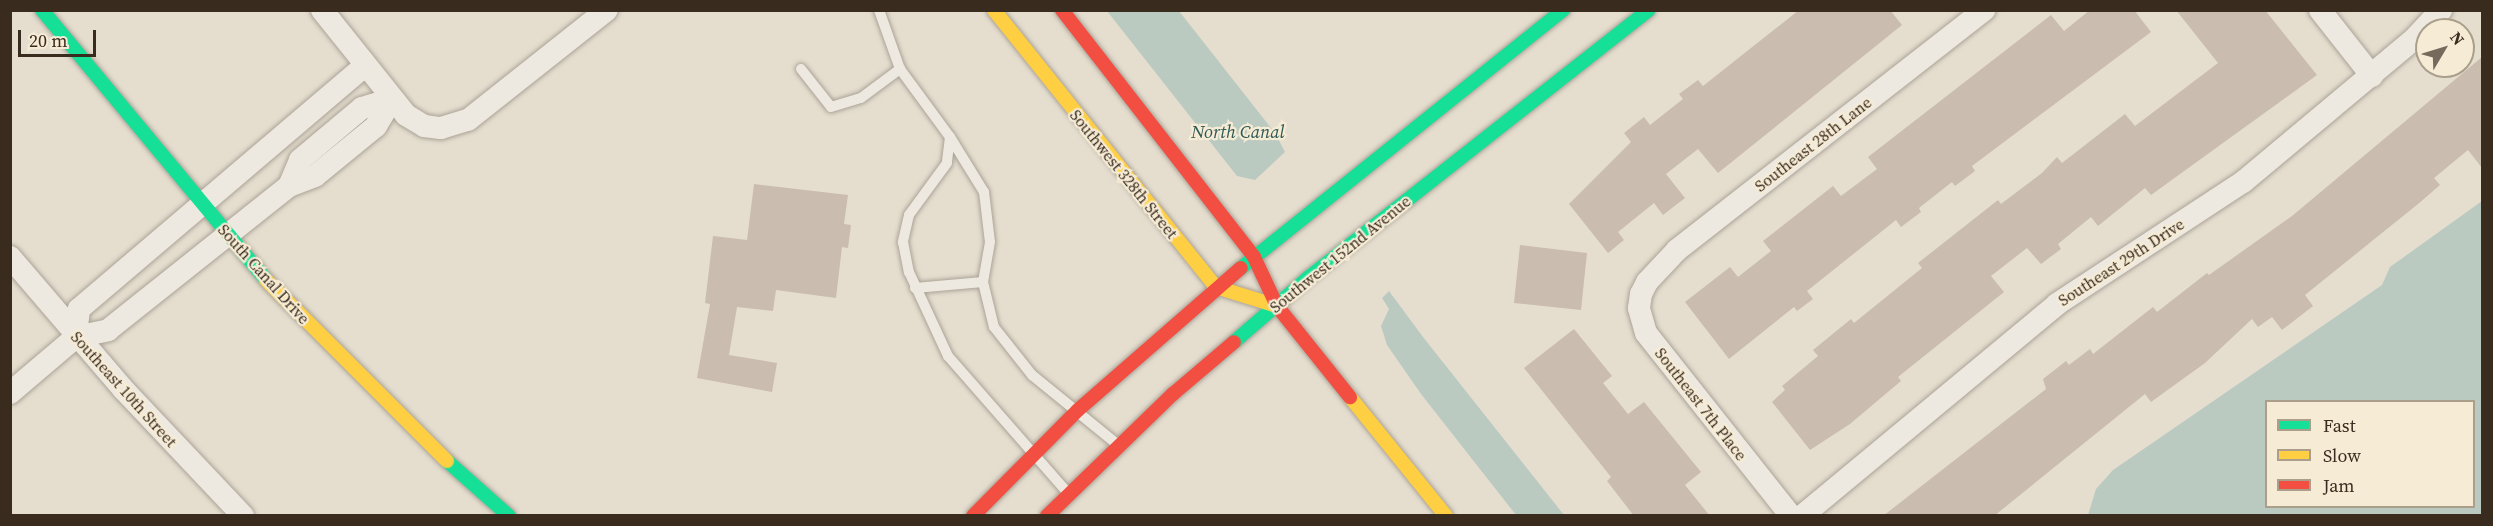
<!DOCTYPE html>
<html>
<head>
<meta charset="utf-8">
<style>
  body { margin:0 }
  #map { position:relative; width:2493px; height:526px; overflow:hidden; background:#e5decf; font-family:"Source Serif 4",serif }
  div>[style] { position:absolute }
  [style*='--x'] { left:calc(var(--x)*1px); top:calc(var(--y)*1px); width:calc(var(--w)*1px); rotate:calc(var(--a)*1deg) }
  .water>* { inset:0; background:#bacac0 }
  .building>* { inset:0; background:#cabcaf }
  .roads { filter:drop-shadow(0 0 2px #aba397) drop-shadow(0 0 2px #aba397) }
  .lane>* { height:10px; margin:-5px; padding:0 5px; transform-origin:5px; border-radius:5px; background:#eee9e0 }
  .street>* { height:22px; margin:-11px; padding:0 11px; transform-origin:11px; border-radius:11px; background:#eee9e0 }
  .fast>* { height:14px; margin:-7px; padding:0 7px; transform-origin:7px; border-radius:7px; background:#16e098 }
  .slow>* { height:14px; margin:-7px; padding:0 7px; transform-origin:7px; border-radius:7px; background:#ffcf43 }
  .jam>* { height:14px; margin:-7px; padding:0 7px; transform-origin:7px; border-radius:7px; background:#f24e42 }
  span { translate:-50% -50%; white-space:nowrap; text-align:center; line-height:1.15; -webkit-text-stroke:4.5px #f6ecd5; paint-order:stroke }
  .street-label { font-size:16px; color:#3a2b1f }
  .water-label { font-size:18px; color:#2e5a56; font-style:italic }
  .frame { position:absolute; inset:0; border:12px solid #3a2b1f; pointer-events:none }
  .legend { position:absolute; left:2265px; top:400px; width:210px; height:108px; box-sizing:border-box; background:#f6ecd5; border:2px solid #ab9f8c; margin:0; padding:8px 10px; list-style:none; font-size:18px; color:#3a2b1f }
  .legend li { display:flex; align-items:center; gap:12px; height:30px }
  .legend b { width:30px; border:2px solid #ab9f8c }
  .north { position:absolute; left:2415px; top:18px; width:60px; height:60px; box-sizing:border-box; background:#f6ecd5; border:2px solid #ab9f8c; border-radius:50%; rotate:52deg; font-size:16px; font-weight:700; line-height:24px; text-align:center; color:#3a2b1f }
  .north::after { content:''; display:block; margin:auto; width:21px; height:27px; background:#766a5d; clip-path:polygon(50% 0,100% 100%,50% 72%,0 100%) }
  .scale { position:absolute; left:18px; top:30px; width:78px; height:27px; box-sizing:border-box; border:3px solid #3a2b1f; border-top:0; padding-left:8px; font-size:18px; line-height:21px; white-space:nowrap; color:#3a2b1f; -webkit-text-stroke:4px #f6ecd5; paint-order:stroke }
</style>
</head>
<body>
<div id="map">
  <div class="water">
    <i style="clip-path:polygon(1107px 11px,1179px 11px,1275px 133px,1285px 152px,1255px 180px,1237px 176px)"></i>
    <i style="clip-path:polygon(evenodd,2482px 201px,2482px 515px,2088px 515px,2096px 489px,2113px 470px,2382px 285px,2390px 267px,2482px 201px,2266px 402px,2474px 402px,2474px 506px,2266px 506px,2266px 402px)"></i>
    <i style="clip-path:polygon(1389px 291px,1423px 337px,1564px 515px,1516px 515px,1421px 394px,1387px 345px,1381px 326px,1389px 309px,1382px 298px)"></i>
  </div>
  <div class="building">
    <i style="clip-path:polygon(1799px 10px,1890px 10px,1902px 25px,1718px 173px,1698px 149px,1666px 174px,1685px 198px,1663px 215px,1654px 203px,1618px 232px,1624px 240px,1608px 253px,1569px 204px,1631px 142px,1624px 133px,1644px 117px,1650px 125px,1683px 99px,1679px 94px,1698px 80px,1703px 86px)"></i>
    <i style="clip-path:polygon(2090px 10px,2134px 10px,2151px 32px,1972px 166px,1975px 171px,1955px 186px,1952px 182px,1919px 208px,1921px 212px,1901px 227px,1896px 220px,1807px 291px,1813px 299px,1797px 311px,1794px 307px,1729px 359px,1685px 302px,1730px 267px,1738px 277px,1771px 251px,1763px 241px,1833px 186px,1841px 196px,1877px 169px,1868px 157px,2051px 15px,2064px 31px)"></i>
    <i style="clip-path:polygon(2176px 10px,2265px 10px,2317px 75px,2151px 195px,2145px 188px,2098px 226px,2091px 217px,2058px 244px,2061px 249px,2041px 264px,2027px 248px,1991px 276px,2004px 292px,1898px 377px,1901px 381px,1850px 424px,1810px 450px,1772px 402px,1785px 390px,1782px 386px,1818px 356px,1813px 350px,1851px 319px,1854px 323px,1922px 268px,1918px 263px,1998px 200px,2001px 204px,2042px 173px,2057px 157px,2062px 163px,2125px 114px,2135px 126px,2218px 63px)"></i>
    <i style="clip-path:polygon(2482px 57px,2482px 168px,2468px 150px,2434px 178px,2440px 185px,2418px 204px,2305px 295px,2313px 306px,2282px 330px,2272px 317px,2258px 327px,2252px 319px,2205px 363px,2151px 402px,2145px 394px,1994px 516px,1883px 516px,2046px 389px,2043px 379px,2066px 361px,2069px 365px,2090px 349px,2093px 354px,2153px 307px,2157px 312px,2207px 273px,2209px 275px,2292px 216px)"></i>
    <i style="clip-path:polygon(754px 184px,848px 195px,844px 224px,851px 225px,848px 248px,842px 247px,836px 298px,776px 290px,773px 311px,737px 307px,729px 355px,777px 363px,772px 392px,697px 378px,710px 304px,705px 303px,713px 236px,747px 240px)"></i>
    <i style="clip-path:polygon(1520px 245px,1587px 253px,1581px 310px,1514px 303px)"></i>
    <i style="clip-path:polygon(1574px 329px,1612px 376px,1603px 383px,1628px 414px,1644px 402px,1701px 472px,1685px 485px,1710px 516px,1634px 516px,1607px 481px,1611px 477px,1524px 368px)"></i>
  </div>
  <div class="roads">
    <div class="lane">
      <i style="--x:879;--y:10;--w:63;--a:70.4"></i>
      <i style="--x:900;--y:69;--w:84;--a:53.7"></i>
      <i style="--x:950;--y:137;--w:65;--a:58.3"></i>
      <i style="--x:984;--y:192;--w:50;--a:83.2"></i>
      <i style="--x:990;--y:242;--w:41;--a:99.9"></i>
      <i style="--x:983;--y:282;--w:46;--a:76.3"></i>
      <i style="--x:994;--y:327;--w:61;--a:51.6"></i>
      <i style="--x:1032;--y:375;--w:111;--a:39.1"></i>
      <i style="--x:801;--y:69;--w:48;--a:51.7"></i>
      <i style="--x:831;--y:107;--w:31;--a:-17"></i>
      <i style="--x:861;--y:98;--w:49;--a:-36.6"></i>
      <i style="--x:950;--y:137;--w:26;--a:97"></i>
      <i style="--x:947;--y:163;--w:64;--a:126.2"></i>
      <i style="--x:909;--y:215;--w:28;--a:103"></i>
      <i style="--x:903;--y:242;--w:31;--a:79"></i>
      <i style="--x:909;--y:272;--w:93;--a:65.1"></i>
      <i style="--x:948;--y:356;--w:181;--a:48.8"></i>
      <i style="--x:915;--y:288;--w:68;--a:-5"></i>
    </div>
    <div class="street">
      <i style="--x:322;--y:10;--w:134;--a:51.3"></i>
      <i style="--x:406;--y:115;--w:21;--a:31"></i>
      <i style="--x:424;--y:126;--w:17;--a:7"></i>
      <i style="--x:441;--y:128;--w:28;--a:-17"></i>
      <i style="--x:468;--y:120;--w:177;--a:-38.4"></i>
      <i style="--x:2320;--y:10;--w:84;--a:51.8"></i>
      <i style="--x:289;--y:186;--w:28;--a:-67"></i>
      <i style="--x:300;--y:160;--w:81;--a:-40"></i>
      <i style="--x:362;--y:108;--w:31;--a:-17"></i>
      <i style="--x:10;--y:257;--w:175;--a:49.4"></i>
      <i style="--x:124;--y:390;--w:173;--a:46.6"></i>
      <i style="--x:76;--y:337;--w:28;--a:-84"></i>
      <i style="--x:79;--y:309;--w:375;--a:-40.4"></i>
      <i style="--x:10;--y:393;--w:87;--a:-40.3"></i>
      <i style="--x:76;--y:337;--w:33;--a:-12"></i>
      <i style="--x:108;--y:330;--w:231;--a:-38.5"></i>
      <i style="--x:289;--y:186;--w:28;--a:-21"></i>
      <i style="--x:315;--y:176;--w:79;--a:-39.3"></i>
      <i style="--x:376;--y:126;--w:31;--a:-59"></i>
      <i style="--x:1791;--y:516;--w:233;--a:-128.4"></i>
      <i style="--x:1646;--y:333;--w:26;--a:-106"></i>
      <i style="--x:1639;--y:308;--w:14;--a:-82"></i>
      <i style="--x:1641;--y:294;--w:13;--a:-63"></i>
      <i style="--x:1647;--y:282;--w:44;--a:-46.8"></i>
      <i style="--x:1677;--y:250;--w:390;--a:-38"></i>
      <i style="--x:1802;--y:516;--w:332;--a:-39.7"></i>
      <i style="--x:2057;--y:304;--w:222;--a:-33.3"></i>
      <i style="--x:2243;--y:182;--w:223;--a:-39.9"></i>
      <i style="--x:2414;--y:39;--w:40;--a:-47"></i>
    </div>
    <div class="fast">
      <i style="--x:42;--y:10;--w:351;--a:50.3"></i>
      <i style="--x:1241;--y:268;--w:413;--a:-38.7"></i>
      <i style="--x:1234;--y:342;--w:98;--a:-40.9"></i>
      <i style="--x:1308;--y:278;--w:433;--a:-38.2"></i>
      <i style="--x:447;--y:461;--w:83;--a:41.6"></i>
    </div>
    <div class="slow">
      <i style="--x:994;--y:10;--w:355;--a:51.3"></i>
      <i style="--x:1216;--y:287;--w:64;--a:17.3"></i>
      <i style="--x:266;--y:280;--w:256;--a:45"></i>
      <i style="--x:1350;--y:397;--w:153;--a:51.1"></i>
    </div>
    <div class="jam">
      <i style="--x:1062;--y:10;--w:313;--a:52.1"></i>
      <i style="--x:1254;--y:257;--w:54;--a:64.9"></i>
      <i style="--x:1277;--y:306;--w:117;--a:51.3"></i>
      <i style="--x:973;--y:516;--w:149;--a:-45.3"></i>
      <i style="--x:1078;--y:410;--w:216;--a:-41.1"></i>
      <i style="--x:1047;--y:516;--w:175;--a:-44.1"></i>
      <i style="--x:1173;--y:394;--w:80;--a:-40.4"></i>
    </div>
  </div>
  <div class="street-label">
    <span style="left:1813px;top:144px;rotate:-38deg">Southeast 28th Lane</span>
    <span style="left:1124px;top:174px;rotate:51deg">Southwest 328th Street</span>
    <span style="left:1340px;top:254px;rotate:-39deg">Southwest 152nd Avenue</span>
    <span style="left:2121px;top:262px;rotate:-33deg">Southeast 29th Drive</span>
    <span style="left:264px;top:274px;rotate:48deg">South Canal Drive</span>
    <span style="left:124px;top:389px;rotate:48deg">Southeast 10th Street</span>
    <span style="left:1701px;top:404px;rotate:52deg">Southeast 7th Place</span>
  </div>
  <div class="water-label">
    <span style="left:1238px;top:132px">North Canal</span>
  </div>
  <div class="frame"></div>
  <ul class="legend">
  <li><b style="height:8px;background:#16e098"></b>Fast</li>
  <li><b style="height:8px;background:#ffcf43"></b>Slow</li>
  <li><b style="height:8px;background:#f24e42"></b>Jam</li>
  </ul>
  <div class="north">N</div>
  <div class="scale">20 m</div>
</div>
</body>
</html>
